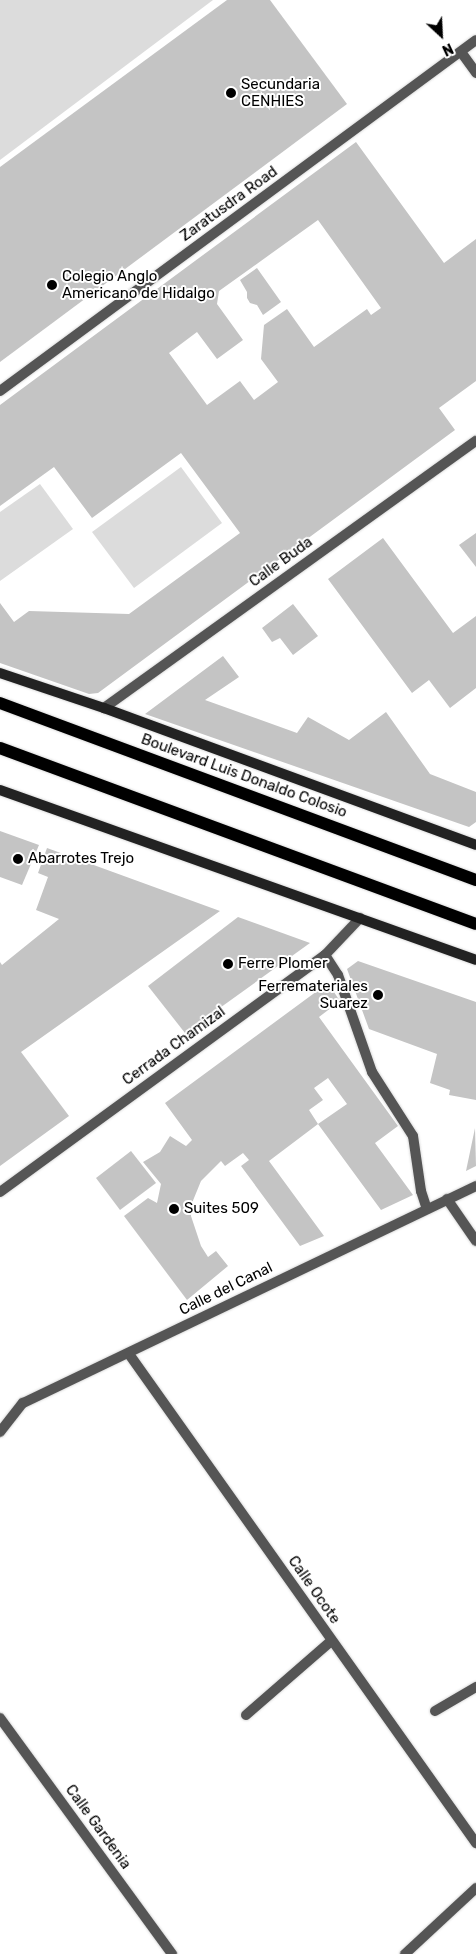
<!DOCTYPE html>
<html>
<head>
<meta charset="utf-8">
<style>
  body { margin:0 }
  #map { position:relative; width:476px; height:1954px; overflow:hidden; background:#fff; font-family:Rubik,sans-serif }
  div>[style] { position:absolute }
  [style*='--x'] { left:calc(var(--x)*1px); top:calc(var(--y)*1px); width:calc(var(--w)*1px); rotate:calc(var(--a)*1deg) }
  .green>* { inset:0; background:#dcdcdc }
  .building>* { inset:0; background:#c4c4c4 }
  .roads { filter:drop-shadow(0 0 1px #dbdbdb) drop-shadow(0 0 1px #dbdbdb) }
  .service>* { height:10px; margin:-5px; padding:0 5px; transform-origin:5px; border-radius:5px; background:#555 }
  .minor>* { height:10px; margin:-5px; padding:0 5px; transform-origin:5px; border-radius:5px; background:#555 }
  .secondary>* { height:10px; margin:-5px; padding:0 5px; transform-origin:5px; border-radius:5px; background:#222 }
  .primary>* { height:12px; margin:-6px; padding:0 6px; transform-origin:6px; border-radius:6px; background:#000 }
  .dots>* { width:14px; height:14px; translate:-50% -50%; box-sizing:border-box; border:2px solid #fff; border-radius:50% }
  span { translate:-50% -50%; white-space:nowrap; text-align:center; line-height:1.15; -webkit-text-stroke:4px #fff; paint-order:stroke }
  .poi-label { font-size:15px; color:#000 }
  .left { translate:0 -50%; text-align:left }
  .right { translate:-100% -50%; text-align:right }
  .street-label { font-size:15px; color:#000 }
  .north { position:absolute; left:416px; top:10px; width:50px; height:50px; -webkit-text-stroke:4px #fff; paint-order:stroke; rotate:155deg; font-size:14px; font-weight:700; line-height:20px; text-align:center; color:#000 }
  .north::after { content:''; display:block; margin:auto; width:18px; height:22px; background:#000; clip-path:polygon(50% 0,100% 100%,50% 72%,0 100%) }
</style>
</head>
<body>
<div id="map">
  <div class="green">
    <i style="clip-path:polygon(0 0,213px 0,0 160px)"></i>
    <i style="clip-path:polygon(181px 467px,222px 523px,134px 588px,92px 532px)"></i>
    <i style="clip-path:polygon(40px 484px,73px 529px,0 581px,0 512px)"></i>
  </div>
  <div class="building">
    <i style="clip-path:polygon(227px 0,270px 0,347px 104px,0 362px,0 167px)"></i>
    <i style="clip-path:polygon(evenodd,356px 142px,444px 263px,476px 239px,476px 381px,439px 408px,455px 430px,98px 693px,89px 694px,0 663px,0 603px,14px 622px,29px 611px,129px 614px,240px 533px,181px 453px,92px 518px,54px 467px,0 506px,0 405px,356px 142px,318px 220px,381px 308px,371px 315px,367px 309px,314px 347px,287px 309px,264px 325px,261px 359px,278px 382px,254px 400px,240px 381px,207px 405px,169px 353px,197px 332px,217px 359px,243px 340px,217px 304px,219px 291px,318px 220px)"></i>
    <i style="clip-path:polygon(257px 268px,281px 302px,263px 315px,257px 305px,250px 303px,247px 298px,247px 292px,240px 280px)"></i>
    <i style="clip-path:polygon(476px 533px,476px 567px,459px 545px)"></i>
    <i style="clip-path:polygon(383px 538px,453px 633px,476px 616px,476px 688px,450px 708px,429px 680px,412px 693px,328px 579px)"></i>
    <i style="clip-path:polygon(293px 604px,318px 636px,293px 655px,280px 638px,272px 642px,262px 628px)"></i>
    <i style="clip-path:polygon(223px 656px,239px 677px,205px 700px,297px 733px,308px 717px,349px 740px,386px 712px,430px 774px,476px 792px,476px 822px,469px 827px,145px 714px)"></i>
    <i style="clip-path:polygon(0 831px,39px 845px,22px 885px,0 877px)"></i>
    <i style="clip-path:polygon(47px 848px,220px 911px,21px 1052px,69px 1116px,0 1166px,0 962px,2px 965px,59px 919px,36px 910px,48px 877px,38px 873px)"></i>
    <i style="clip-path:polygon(238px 917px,310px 943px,185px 1033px,148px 986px)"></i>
    <i style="clip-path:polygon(358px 961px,476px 1002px,476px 1100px,449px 1095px,450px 1090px,430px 1083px,437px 1054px,369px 1029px,347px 969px)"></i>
    <i style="clip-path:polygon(evenodd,328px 983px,340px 1001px,319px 1017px,398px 1126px,375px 1143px,413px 1195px,381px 1210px,318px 1124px,269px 1161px,324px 1236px,300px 1246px,241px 1166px,249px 1160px,243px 1153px,225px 1166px,221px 1161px,201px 1181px,192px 1203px,191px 1216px,201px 1246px,208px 1257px,216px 1251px,228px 1266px,187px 1300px,124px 1216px,148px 1198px,157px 1203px,161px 1184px,143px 1162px,160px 1152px,170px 1136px,186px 1146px,192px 1140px,165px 1103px,328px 983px,328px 1078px,347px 1104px,318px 1124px,309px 1110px,323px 1100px,314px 1088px,328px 1078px)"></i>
    <i style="clip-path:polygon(475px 1128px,476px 1166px,466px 1171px)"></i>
    <i style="clip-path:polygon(131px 1151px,156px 1183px,120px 1210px,96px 1178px)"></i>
  </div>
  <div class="roads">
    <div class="service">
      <i style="--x:325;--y:955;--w:24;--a:57"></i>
      <i style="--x:338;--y:975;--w:103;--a:70.7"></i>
      <i style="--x:372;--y:1072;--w:76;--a:57.4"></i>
      <i style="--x:413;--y:1136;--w:56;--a:81.7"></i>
      <i style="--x:421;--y:1191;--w:19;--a:72"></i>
    </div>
    <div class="minor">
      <i style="--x:461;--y:52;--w:26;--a:54"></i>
      <i style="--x:0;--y:391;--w:591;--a:-36.4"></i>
      <i style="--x:104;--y:708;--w:458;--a:-35.7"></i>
      <i style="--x:0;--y:1192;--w:402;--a:-36.1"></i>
      <i style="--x:325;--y:955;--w:51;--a:-46.6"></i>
      <i style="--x:447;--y:1199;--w:51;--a:55.4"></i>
      <i style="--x:129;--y:1354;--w:600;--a:54.64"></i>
      <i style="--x:0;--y:1432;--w:37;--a:-52"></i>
      <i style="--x:23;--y:1403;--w:502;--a:-25.6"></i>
      <i style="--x:435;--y:1711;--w:48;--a:-30.3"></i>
      <i style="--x:246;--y:1715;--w:113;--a:-41"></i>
      <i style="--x:0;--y:1718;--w:292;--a:53.9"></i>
      <i style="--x:405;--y:1954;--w:97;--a:-42.9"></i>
    </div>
    <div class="secondary">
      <i style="--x:0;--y:673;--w:110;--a:18.6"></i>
      <i style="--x:104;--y:708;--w:396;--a:20.2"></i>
      <i style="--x:0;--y:790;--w:505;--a:19.65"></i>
    </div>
    <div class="primary">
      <i style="--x:0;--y:703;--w:508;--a:20.4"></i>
      <i style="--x:0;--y:748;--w:507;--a:20.29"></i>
    </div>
  </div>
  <div class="dots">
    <i style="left:231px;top:93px;background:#000"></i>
    <i style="left:52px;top:285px;background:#000"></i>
    <i style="left:18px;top:859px;background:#000"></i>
    <i style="left:228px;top:964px;background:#000"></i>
    <i style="left:378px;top:995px;background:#000"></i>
    <i style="left:174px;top:1209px;background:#000"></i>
  </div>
  <div class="poi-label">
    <span class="left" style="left:241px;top:93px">Secundaria<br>CENHIES</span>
    <span class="left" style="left:62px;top:285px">Colegio Anglo<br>Americano de Hidalgo</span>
    <span class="left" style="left:28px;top:859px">Abarrotes Trejo</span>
    <span class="left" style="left:238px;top:964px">Ferre Plomer</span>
    <span class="right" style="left:368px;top:995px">Ferremateriales<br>Suarez</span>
    <span class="left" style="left:184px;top:1209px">Suites 509</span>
  </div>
  <div class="street-label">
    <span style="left:229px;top:204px;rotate:-36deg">Zaratusdra Road</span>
    <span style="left:281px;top:562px;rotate:-36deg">Calle Buda</span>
    <span style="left:244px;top:776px;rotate:20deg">Boulevard Luis Donaldo Colosio</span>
    <span style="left:174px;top:1046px;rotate:-36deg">Cerrada Chamizal</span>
    <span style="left:226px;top:1289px;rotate:-26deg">Calle del Canal</span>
    <span style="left:314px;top:1590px;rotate:55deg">Calle Ocote</span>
    <span style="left:98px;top:1827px;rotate:54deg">Calle Gardenia</span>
  </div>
  <div class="north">N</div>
</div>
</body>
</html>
